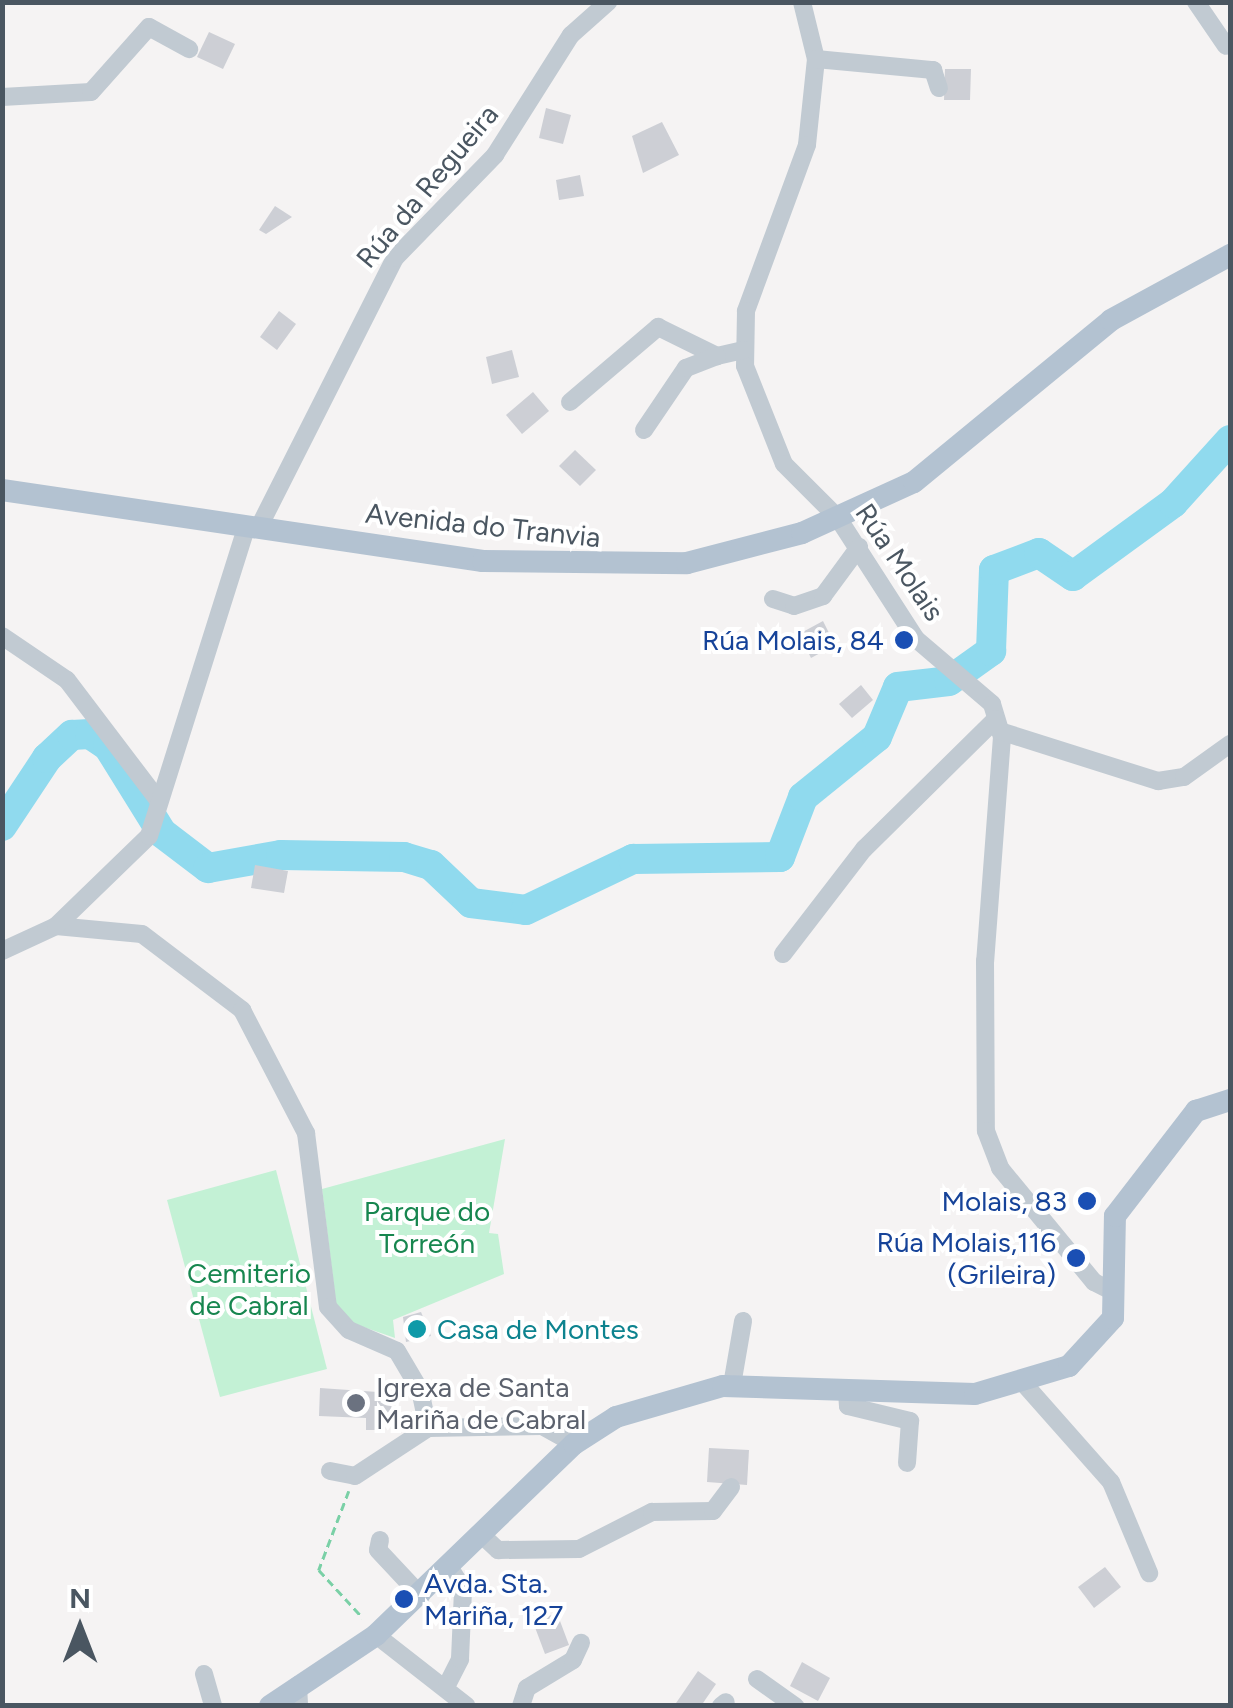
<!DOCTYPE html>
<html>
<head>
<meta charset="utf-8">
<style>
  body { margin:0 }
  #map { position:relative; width:1233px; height:1708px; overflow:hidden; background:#f5f3f3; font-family:Figtree,sans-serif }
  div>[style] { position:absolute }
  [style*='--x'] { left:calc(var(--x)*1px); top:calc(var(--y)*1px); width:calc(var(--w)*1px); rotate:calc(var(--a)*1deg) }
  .green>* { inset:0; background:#c3f1d5 }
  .river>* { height:30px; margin:-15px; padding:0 15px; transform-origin:15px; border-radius:15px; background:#90daee }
  .building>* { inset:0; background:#cdcfd5 }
  .path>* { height:2.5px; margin-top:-1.25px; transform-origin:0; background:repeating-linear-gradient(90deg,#7ad0a6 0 8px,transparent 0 13px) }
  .minor>* { height:18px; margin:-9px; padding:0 9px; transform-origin:9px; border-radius:9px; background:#c1cad2 }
  .major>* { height:22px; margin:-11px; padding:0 11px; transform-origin:11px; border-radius:11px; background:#b3c2d1 }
  .dots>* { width:28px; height:28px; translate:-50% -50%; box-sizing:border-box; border:5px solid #fff; border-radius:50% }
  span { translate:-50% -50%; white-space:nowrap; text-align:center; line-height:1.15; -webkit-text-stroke:8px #fff; paint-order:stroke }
  .street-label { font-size:28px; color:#4a5661 }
  .transit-label { font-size:28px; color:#164399 }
  .right { translate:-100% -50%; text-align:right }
  .left { translate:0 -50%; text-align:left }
  .park-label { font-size:28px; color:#17864f }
  .culture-label { font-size:28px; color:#0d838f }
  .worship-label { font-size:28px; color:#5b616d }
  .frame { position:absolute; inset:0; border:5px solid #4a5661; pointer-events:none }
  .north { position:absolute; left:30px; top:1578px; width:100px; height:100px; -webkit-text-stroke:8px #fff; paint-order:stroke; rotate:0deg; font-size:28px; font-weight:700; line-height:40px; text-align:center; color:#4a5661 }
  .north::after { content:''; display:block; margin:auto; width:35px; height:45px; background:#4a5661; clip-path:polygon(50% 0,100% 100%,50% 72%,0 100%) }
</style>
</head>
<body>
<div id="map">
  <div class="green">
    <i style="clip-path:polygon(505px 1139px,489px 1233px,498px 1234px,504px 1274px,393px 1320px,395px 1338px,352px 1323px,336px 1303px,322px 1189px)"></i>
    <i style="clip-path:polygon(276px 1170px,327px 1369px,220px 1397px,167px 1200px)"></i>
  </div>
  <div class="river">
    <i style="--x:2;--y:826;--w:82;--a:-56.5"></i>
    <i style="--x:47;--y:758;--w:34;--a:-43"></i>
    <i style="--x:72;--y:735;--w:18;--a:-3"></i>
    <i style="--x:90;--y:734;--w:22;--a:34"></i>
    <i style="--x:108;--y:746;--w:102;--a:58.2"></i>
    <i style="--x:162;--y:833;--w:58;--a:37.3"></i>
    <i style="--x:208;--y:868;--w:74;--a:-10.1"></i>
    <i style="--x:281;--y:855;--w:123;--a:0.9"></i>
    <i style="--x:404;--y:857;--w:28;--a:17"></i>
    <i style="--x:431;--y:865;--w:55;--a:43.5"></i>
    <i style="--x:471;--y:903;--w:55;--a:7.3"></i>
    <i style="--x:526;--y:910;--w:119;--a:-25.5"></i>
    <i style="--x:633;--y:859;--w:147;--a:-0.8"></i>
    <i style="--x:780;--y:857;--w:64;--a:-69"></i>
    <i style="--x:803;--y:797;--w:95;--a:-39"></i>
    <i style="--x:877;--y:737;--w:54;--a:-67.2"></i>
    <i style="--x:898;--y:687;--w:51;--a:-6.7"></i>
    <i style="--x:949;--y:681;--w:52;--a:-35.5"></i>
    <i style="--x:991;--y:651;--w:81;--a:-87.9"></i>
    <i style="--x:994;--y:570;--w:48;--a:-20.7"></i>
    <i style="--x:1039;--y:553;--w:41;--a:34.1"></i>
    <i style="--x:1073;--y:576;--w:124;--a:-36.1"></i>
    <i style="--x:1173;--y:503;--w:85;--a:-47.9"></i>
  </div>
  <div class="building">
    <i style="clip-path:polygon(209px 32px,235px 44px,223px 69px,197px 57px)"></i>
    <i style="clip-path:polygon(945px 69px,971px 69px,970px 100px,944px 100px)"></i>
    <i style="clip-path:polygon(546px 108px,571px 115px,563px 144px,539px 138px)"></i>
    <i style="clip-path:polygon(662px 122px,679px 155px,643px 173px,632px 136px)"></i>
    <i style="clip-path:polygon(580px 175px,584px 196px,559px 200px,556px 180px)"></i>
    <i style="clip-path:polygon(275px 206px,292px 217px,266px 234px,259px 230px)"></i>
    <i style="clip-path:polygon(279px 311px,296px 324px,277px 350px,260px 337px)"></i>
    <i style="clip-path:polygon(512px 350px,519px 377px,492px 384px,486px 357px)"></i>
    <i style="clip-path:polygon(533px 392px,549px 411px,522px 434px,506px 415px)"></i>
    <i style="clip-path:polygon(575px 450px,596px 470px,580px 486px,559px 466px)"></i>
    <i style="clip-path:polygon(823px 621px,835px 645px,811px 658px,799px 634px)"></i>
    <i style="clip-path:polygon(861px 685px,873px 700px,852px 718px,839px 704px)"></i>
    <i style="clip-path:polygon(255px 865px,288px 871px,284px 893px,251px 888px)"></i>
    <i style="clip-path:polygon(421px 1312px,431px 1336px,406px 1342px,403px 1317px)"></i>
    <i style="clip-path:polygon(320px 1388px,392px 1393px,391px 1414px,382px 1413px,382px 1430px,366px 1430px,366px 1418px,319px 1416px)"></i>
    <i style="clip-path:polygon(709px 1448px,749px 1450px,747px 1485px,707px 1482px)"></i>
    <i style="clip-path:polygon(1105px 1567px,1121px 1587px,1094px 1608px,1078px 1587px)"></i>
    <i style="clip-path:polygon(557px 1613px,569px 1645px,545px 1654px,533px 1622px)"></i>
    <i style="clip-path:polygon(802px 1662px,830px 1678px,818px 1701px,790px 1686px)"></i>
    <i style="clip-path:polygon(698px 1671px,716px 1684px,701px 1706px,674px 1706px)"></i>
  </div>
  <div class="path">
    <i style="--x:349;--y:1491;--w:85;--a:110.8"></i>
    <i style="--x:319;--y:1570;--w:65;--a:47.5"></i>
  </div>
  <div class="minor">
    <i style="--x:802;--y:2;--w:59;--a:76.2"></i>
    <i style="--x:816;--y:59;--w:86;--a:96"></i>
    <i style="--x:807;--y:145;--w:177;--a:110.2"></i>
    <i style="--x:746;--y:311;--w:55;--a:91"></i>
    <i style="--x:745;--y:366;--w:105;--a:68.3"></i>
    <i style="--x:784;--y:464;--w:76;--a:45"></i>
    <i style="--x:838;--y:518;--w:144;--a:57.2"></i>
    <i style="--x:916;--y:639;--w:100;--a:40.5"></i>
    <i style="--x:992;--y:704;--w:34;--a:73"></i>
    <i style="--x:1002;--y:737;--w:225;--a:94.3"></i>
    <i style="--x:985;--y:961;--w:170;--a:89.7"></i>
    <i style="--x:986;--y:1131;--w:40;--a:69"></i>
    <i style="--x:1000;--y:1168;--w:148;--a:50.5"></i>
    <i style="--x:1094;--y:1282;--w:22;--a:27"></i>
    <i style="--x:1196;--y:2;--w:53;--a:55.7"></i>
    <i style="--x:816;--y:59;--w:118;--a:5.4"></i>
    <i style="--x:933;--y:70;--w:19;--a:72"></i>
    <i style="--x:2;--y:97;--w:89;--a:-3.2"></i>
    <i style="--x:91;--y:92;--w:87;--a:-48.3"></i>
    <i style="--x:149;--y:27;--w:46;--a:28.8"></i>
    <i style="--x:570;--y:402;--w:116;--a:-40.4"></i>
    <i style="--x:658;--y:327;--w:66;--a:26.2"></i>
    <i style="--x:717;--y:356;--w:27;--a:-13"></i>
    <i style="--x:644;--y:430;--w:75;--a:-55.9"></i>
    <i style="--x:686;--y:368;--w:33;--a:-21"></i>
    <i style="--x:259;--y:527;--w:301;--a:-63.2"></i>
    <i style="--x:395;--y:258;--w:144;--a:-45.8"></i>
    <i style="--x:495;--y:155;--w:142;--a:-57.7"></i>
    <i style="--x:571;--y:35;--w:50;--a:-41.7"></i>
    <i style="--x:773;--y:599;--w:22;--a:18"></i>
    <i style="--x:794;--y:606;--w:31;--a:-19"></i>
    <i style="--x:823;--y:596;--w:61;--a:-53.7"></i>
    <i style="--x:2;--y:636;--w:78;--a:34.1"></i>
    <i style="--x:67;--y:680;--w:151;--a:52.8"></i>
    <i style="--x:1000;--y:731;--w:166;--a:17.6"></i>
    <i style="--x:1158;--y:781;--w:26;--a:-9"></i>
    <i style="--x:1184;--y:777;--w:57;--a:-35.7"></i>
    <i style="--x:56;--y:926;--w:86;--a:5.3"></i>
    <i style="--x:142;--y:934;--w:126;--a:37.2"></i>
    <i style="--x:242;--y:1010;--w:139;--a:62.5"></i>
    <i style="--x:306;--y:1133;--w:175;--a:82.8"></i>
    <i style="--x:328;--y:1307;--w:31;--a:48"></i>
    <i style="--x:349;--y:1330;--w:52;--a:23.6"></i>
    <i style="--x:397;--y:1351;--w:45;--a:59.5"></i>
    <i style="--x:420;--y:1390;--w:39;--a:78"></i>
    <i style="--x:428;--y:1428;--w:114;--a:-1"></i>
    <i style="--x:542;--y:1426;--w:37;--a:29"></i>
    <i style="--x:2;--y:951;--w:60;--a:-24.8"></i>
    <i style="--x:56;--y:926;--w:129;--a:-44.1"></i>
    <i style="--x:149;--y:836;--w:325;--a:-72.5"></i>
    <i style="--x:783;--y:954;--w:133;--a:-52.4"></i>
    <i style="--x:864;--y:849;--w:185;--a:-44.6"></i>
    <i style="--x:732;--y:1385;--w:65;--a:-80.2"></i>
    <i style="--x:1026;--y:1386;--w:128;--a:48.5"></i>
    <i style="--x:1111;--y:1482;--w:99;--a:67.3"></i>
    <i style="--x:847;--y:1392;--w:14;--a:86"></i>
    <i style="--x:848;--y:1406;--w:64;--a:13.6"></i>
    <i style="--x:910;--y:1421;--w:42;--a:94.1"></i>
    <i style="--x:330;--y:1471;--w:25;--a:11"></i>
    <i style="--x:355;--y:1476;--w:87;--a:-33.3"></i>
    <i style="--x:485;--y:1538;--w:18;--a:43"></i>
    <i style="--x:498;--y:1550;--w:81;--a:-0.7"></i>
    <i style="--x:579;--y:1549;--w:82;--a:-26.9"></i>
    <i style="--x:652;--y:1512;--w:61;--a:-0.9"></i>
    <i style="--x:713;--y:1511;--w:30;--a:-53"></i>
    <i style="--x:380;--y:1540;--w:10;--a:101"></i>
    <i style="--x:378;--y:1550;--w:63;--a:46.9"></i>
    <i style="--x:376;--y:1635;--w:115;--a:38"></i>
    <i style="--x:204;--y:1674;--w:33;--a:74"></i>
    <i style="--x:757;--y:1679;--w:47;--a:35.4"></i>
    <i style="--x:298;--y:1685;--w:21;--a:87"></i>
    <i style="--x:447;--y:1685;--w:29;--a:-63"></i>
    <i style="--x:460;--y:1659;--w:70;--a:-87.5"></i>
    <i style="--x:463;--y:1589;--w:22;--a:-122"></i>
    <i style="--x:521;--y:1706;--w:19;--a:-72"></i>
    <i style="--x:527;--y:1688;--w:54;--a:-31.3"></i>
    <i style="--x:573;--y:1660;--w:19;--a:-65"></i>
    <i style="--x:721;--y:1706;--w:6;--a:-39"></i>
  </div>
  <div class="major">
    <i style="--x:2;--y:490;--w:486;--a:8.4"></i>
    <i style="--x:483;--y:561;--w:204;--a:0.6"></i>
    <i style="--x:687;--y:563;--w:119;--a:-14.6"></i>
    <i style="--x:802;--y:533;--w:123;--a:-24.5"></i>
    <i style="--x:914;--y:482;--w:255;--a:-39.4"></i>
    <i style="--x:1111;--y:320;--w:136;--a:-28.6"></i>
    <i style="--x:270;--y:1706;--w:128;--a:-33.8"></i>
    <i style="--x:376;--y:1635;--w:275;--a:-44"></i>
    <i style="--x:574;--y:1444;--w:50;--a:-32.7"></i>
    <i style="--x:616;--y:1417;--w:111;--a:-16.2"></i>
    <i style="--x:723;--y:1386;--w:252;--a:1.8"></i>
    <i style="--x:975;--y:1394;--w:98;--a:-16.6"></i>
    <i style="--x:1069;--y:1366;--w:65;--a:-47.5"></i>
    <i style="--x:1113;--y:1318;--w:102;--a:-88.9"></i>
    <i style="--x:1115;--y:1216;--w:133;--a:-52.4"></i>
    <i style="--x:1196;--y:1111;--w:36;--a:-18"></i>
  </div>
  <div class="dots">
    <i style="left:904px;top:640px;background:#1a4fb4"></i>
    <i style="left:1087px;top:1201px;background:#1a4fb4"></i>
    <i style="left:1076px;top:1258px;background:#1a4fb4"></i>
    <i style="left:417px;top:1329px;background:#0f9aa8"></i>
    <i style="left:356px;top:1403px;background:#6b7280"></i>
    <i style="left:404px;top:1599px;background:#1a4fb4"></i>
  </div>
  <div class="street-label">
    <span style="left:427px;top:186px;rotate:-50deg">Rúa da Regueira</span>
    <span style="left:483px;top:525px;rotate:6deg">Avenida do Tranvia</span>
    <span style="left:900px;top:562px;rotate:56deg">Rúa Molais</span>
  </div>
  <div class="transit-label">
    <span class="right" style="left:884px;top:640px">Rúa Molais, 84</span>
    <span class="right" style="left:1067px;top:1201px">Molais, 83</span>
    <span class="right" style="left:1056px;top:1258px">Rúa Molais,116<br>(Grileira)</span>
    <span class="left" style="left:424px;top:1599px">Avda. Sta.<br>Mariña, 127</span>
  </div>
  <div class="park-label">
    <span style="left:427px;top:1227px">Parque do<br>Torreón</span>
    <span style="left:249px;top:1289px">Cemiterio<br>de Cabral</span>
  </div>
  <div class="culture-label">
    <span class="left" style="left:437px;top:1329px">Casa de Montes</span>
  </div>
  <div class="worship-label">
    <span class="left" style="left:376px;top:1403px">Igrexa de Santa<br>Mariña de Cabral</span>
  </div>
  <div class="frame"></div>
  <div class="north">N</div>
</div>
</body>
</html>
